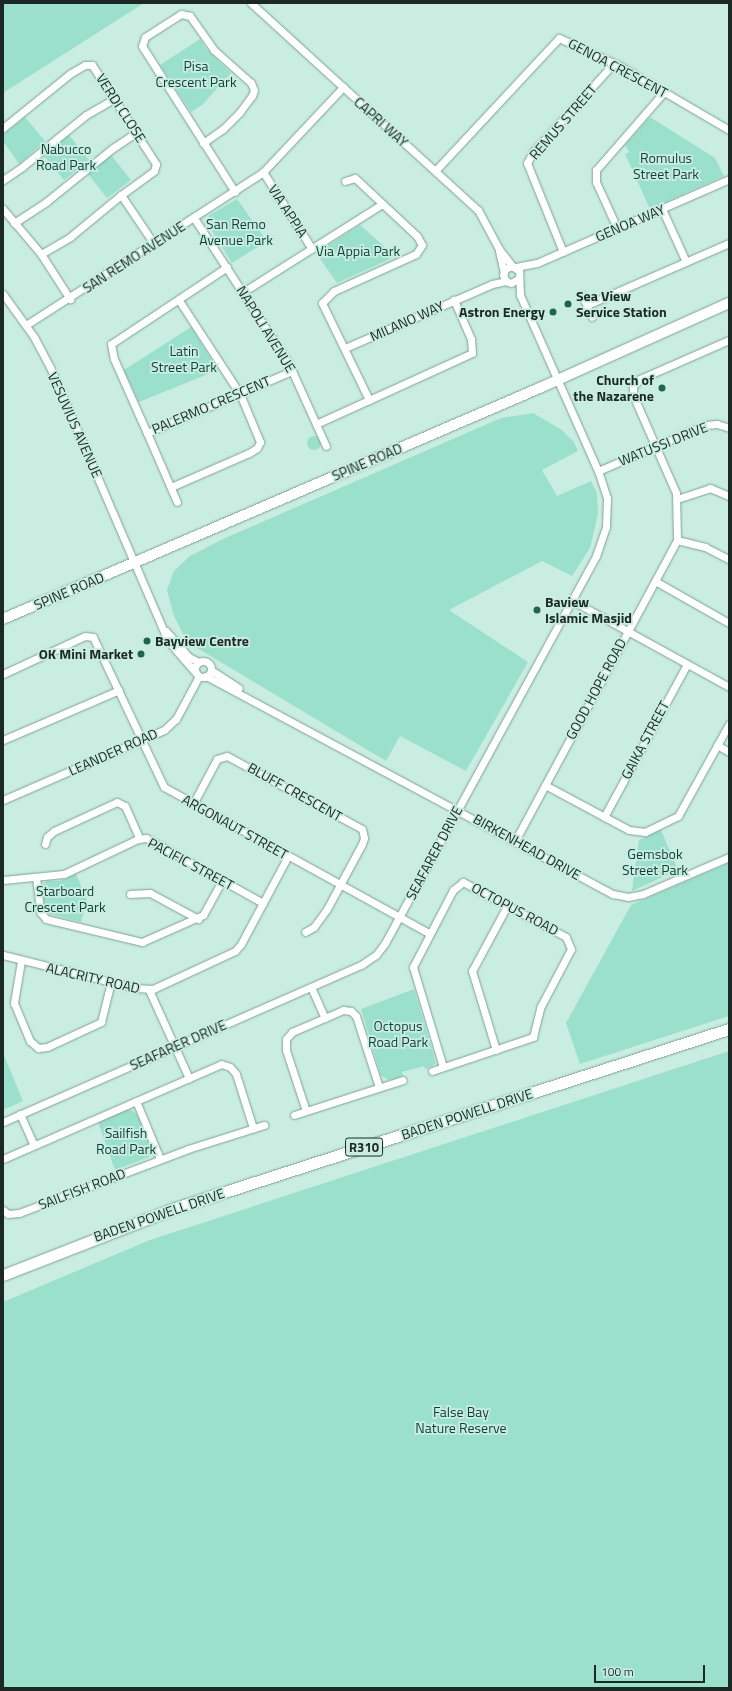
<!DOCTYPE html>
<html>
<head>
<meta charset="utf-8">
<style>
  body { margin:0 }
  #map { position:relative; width:732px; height:1691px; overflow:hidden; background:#caede1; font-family:"Titillium Web",sans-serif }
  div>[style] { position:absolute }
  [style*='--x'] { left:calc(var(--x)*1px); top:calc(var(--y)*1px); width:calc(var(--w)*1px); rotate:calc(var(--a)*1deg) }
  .green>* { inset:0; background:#9be0cb }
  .round { border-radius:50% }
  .roads { filter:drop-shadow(0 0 1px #7fa196) drop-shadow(0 0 1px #7fa196) }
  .minor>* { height:7px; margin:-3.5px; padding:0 3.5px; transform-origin:3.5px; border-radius:3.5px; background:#fff }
  .minor>.ring { margin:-3.5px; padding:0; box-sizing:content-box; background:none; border:7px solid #fff; border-radius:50% }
  .secondary>* { height:10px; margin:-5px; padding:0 5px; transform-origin:5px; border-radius:5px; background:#fff }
  .primary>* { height:11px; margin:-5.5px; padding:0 5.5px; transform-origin:5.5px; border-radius:5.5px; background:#fff }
  .dots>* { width:11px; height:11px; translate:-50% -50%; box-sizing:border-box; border:2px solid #caede1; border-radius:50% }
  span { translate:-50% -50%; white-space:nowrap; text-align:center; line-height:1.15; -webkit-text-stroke:3.5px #caede1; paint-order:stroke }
  .shield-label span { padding:1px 3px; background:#caede1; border:1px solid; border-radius:3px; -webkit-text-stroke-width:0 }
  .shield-label { font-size:13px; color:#1b2824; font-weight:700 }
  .park-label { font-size:14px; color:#0f3f33 }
  .street-label { font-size:14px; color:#1b2824 }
  .poi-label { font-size:14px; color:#1b2824; font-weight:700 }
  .left { translate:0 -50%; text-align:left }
  .right { translate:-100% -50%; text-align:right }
  .frame { position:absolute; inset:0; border:4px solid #1b2824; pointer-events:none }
  .scale { position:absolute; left:594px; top:1665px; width:111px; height:18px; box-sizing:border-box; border:2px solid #1b2824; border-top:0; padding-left:5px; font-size:12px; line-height:14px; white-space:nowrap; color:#1b2824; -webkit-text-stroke:3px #caede1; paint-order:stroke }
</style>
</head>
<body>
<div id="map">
  <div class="green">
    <i style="clip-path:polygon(3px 3px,144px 3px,3px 93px)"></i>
    <i style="clip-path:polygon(200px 39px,206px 49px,231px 73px,202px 105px,191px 112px,160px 65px)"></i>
    <i style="clip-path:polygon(25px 117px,45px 141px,19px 164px,3px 141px,3px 135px)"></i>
    <i style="clip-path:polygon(650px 117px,715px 158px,724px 176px,650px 209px,625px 154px,629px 152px,625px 145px)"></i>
    <i style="clip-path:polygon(69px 135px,89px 160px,64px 180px,43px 155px)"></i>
    <i style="clip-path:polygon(111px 155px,131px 180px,107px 198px,88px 174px)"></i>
    <i style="clip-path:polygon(237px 199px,267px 241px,232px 263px,206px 221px,210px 215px)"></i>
    <i style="clip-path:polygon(360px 225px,386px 248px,390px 259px,337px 283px,316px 253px)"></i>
    <i style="clip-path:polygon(191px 327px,218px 370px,139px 402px,124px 370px)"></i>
    <i style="clip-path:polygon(533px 413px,562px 430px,574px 442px,578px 451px,542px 470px,557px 496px,591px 481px,597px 493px,598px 514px,590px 548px,572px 576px,542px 561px,449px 610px,528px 662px,466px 771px,400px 736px,386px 761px,187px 642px,174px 616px,167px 590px,174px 571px,190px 556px,223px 539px,501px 418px)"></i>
    <i class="round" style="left:307px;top:436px;width:14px;height:14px"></i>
    <i style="clip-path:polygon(661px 830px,678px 870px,632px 891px,639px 840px)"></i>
    <i style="clip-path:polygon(729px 863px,729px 1016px,580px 1064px,566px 1023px,631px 905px)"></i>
    <i style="clip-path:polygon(76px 874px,87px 900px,81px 922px,49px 914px,45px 910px,42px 885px,47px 881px,60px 881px)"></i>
    <i style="clip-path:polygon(414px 989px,436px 1063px,429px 1068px,425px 1069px,424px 1066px,402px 1072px,403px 1076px,388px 1080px,381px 1075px,361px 1009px)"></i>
    <i style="clip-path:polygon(729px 1051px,729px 1688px,3px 1688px,3px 1302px,150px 1240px)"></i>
    <i style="clip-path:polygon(3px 1053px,23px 1101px,3px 1110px)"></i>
    <i style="clip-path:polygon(125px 1110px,131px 1110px,137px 1114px,151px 1151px,149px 1157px,115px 1170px,98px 1122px)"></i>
  </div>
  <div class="roads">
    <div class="minor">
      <i style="--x:251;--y:3;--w:307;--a:42.4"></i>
      <i style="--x:478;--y:210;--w:44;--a:61.7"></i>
      <i style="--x:499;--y:249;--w:23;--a:52"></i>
      <i style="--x:3;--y:128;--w:87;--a:-39"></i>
      <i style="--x:71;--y:73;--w:16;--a:-30"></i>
      <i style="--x:85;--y:65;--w:7;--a:0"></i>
      <i style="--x:92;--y:65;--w:118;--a:57.1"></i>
      <i style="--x:156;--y:164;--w:7;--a:106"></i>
      <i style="--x:154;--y:171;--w:41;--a:144"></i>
      <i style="--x:203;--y:143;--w:24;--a:-35"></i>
      <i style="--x:223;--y:129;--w:23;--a:-45"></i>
      <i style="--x:239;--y:113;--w:21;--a:-53"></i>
      <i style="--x:252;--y:96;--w:6;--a:-72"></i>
      <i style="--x:254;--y:90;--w:8;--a:-113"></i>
      <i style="--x:251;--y:83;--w:50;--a:-138.3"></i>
      <i style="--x:214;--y:50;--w:42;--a:-125.2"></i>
      <i style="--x:190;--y:16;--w:9;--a:-167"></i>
      <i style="--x:181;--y:14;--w:43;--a:147.4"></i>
      <i style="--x:145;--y:37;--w:9;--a:108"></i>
      <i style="--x:142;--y:46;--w:173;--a:57.5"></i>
      <i style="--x:435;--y:171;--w:182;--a:-47"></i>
      <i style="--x:559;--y:38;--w:67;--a:24.7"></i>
      <i style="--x:620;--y:66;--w:126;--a:30.4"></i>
      <i style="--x:263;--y:172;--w:91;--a:57.5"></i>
      <i style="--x:3;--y:180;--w:23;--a:-34"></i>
      <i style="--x:22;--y:167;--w:82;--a:-39.1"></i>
      <i style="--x:86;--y:115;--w:34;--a:-30"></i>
      <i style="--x:345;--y:181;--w:10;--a:-17"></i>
      <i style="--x:355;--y:178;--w:85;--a:43.1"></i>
      <i style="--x:417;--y:236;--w:10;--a:61"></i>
      <i style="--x:422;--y:245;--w:11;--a:124"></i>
      <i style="--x:416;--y:254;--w:90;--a:155.7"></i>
      <i style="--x:334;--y:291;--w:17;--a:135"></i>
      <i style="--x:322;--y:303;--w:108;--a:64.1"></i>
      <i style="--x:369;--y:400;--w:113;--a:-24.5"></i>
      <i style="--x:472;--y:353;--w:14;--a:-94"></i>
      <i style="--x:471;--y:339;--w:43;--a:-113.6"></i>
      <i style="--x:3;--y:209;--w:59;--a:49.8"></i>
      <i style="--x:41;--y:254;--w:54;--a:57.2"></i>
      <i style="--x:662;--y:209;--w:58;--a:65.6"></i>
      <i style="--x:194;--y:218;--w:172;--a:56.9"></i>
      <i style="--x:288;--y:362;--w:92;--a:65.7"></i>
      <i style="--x:14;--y:223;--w:38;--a:-33"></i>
      <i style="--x:46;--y:202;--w:86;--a:-38.9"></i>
      <i style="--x:113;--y:148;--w:29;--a:-34"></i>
      <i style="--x:617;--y:228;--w:51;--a:-114.5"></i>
      <i style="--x:596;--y:182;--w:12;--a:-90"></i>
      <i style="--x:596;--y:170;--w:103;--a:-48.9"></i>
      <i style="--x:499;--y:251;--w:22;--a:77"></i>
      <i style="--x:563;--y:252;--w:96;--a:-112"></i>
      <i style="--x:527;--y:163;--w:13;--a:-61"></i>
      <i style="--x:533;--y:152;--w:120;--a:-47.7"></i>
      <i style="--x:41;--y:254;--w:34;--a:-30"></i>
      <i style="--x:70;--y:237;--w:66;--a:-39.5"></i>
      <i style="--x:121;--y:195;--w:59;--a:56"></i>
      <i style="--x:227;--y:267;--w:139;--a:146.4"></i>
      <i style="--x:111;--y:344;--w:15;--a:79"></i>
      <i style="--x:114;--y:359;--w:81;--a:66"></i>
      <i style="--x:147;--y:433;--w:158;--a:-23.2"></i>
      <i style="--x:516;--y:267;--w:21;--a:-11"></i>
      <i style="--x:537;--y:263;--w:210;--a:-23.6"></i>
      <i style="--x:243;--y:292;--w:165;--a:-32.3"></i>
      <i style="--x:3;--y:294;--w:53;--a:54.2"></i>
      <i style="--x:34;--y:337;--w:34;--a:62"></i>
      <i style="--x:50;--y:367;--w:298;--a:66.7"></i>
      <i style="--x:168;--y:641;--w:43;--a:48.8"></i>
      <i style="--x:582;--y:295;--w:24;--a:66"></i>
      <i style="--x:587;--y:305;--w:155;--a:-23.6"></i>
      <i style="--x:26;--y:325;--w:282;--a:-32.8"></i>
      <i style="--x:263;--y:172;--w:117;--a:-46.7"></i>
      <i style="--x:345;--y:348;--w:160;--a:-23.5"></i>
      <i style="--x:492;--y:284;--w:14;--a:-12"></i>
      <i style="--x:316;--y:424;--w:58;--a:-24.4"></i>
      <i style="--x:147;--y:433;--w:75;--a:66.5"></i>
      <i style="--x:598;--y:471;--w:116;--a:-23.3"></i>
      <i style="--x:705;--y:425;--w:12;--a:-5"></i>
      <i style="--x:717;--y:424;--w:13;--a:18"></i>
      <i style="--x:171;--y:487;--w:85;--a:-23.6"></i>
      <i style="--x:249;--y:453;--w:9;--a:-32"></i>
      <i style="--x:257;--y:448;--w:7;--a:-63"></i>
      <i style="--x:260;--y:442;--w:52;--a:-112.6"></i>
      <i style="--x:240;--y:394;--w:113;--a:-123.1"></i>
      <i style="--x:677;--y:499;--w:35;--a:-18"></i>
      <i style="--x:710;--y:488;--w:21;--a:23"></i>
      <i style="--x:677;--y:540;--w:29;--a:14"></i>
      <i style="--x:705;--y:547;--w:27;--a:27"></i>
      <i style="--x:655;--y:581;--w:85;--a:29.6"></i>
      <i style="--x:571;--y:600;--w:180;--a:28.8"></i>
      <i style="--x:166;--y:631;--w:35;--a:49"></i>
      <i style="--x:189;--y:657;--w:11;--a:27"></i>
      <i class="ring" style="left:195px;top:661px;width:9px;height:9px"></i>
      <i style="--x:211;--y:670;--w:33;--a:33"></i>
      <i style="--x:3;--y:674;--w:90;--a:-24.9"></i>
      <i style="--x:85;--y:636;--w:8;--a:7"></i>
      <i style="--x:93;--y:637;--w:166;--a:64.7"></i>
      <i style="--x:164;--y:787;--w:303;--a:28.9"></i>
      <i style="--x:206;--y:676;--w:462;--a:28.2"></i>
      <i style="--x:613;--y:894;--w:15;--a:11"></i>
      <i style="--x:628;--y:897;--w:15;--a:-11"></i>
      <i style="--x:643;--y:894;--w:94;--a:-23.3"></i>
      <i style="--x:3;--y:740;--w:126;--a:-23.3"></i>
      <i style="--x:717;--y:745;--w:14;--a:30"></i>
      <i style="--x:545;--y:785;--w:95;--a:28.2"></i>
      <i style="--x:629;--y:830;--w:16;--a:7"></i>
      <i style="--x:645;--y:832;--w:37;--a:-26"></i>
      <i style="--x:678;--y:816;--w:105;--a:-61"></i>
      <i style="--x:3;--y:800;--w:176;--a:-23.5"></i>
      <i style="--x:164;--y:730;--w:16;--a:-43"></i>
      <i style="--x:176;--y:719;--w:49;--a:-61.9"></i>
      <i style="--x:193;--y:804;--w:51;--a:-61.9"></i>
      <i style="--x:217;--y:759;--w:10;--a:-17"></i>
      <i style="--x:227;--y:756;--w:153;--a:28.4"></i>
      <i style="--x:362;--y:829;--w:9;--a:77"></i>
      <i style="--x:364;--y:838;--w:6;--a:108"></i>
      <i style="--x:362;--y:844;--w:74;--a:118.3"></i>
      <i style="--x:327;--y:909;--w:22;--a:126"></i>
      <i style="--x:314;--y:927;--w:10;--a:151"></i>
      <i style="--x:604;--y:817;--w:174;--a:-61.5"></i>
      <i style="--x:515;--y:841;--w:342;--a:-61.7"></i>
      <i style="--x:677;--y:540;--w:47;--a:-91.2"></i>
      <i style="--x:676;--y:493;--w:107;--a:-113.7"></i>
      <i style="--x:633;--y:395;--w:9;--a:-90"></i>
      <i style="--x:633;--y:386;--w:10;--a:-45"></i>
      <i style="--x:640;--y:379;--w:97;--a:-23.7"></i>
      <i style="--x:45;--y:844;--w:7;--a:-74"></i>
      <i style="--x:47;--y:837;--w:9;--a:-41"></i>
      <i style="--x:54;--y:831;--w:69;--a:-24.7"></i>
      <i style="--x:117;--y:802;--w:9;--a:27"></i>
      <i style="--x:125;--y:806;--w:36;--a:66"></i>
      <i style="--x:36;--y:877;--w:35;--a:83"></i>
      <i style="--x:40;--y:912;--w:9;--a:49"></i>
      <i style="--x:46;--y:919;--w:99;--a:13.5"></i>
      <i style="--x:142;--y:942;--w:67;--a:-23.9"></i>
      <i style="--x:203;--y:915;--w:39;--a:-61"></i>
      <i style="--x:3;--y:880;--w:61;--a:-5.6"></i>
      <i style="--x:64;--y:874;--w:82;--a:-25.3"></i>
      <i style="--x:138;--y:839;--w:8;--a:-7"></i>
      <i style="--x:146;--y:838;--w:134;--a:29.1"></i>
      <i style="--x:130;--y:894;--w:20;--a:-3"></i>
      <i style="--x:150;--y:893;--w:55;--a:28.4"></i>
      <i style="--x:3;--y:955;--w:136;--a:14"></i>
      <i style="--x:135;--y:988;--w:18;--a:3"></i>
      <i style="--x:153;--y:989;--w:90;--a:-24.9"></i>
      <i style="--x:235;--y:951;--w:9;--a:-49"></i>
      <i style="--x:241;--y:944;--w:100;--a:-61.9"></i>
      <i style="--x:21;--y:961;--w:43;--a:99.5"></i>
      <i style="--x:14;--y:1003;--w:41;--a:67.2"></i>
      <i style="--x:30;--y:1041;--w:11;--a:41"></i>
      <i style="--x:38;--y:1048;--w:9;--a:-6"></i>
      <i style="--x:47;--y:1047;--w:60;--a:-24.8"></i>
      <i style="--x:101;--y:1022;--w:41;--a:-76"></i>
      <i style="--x:311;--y:987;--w:34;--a:66"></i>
      <i style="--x:149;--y:990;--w:97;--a:65.6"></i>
      <i style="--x:496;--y:1050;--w:83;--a:-106.9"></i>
      <i style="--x:472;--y:971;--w:74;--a:-61.7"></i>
      <i style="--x:432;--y:1071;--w:107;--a:-18.6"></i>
      <i style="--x:533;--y:1037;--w:32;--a:-76"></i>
      <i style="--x:541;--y:1006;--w:64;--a:-62.2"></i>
      <i style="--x:571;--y:949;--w:13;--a:-113"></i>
      <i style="--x:566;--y:937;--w:117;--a:-151.9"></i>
      <i style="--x:463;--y:882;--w:13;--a:141"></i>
      <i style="--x:453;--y:890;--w:87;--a:117.5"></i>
      <i style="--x:413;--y:967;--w:104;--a:73.3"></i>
      <i style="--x:136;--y:1101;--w:63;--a:67.5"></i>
      <i style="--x:306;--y:1111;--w:64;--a:-108.2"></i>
      <i style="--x:286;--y:1050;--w:11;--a:-90"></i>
      <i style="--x:286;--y:1039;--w:9;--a:-49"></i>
      <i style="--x:292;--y:1032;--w:56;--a:-23.3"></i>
      <i style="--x:343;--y:1010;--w:8;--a:7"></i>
      <i style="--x:351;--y:1011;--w:7;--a:45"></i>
      <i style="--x:356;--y:1016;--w:75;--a:72.1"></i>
      <i style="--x:20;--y:1114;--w:34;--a:66"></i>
      <i style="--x:294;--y:1115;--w:114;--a:-17.8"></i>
      <i style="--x:3;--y:1122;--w:391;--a:-23.7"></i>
      <i style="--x:361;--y:965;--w:18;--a:-34"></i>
      <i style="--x:376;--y:955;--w:15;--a:-53"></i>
      <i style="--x:385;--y:943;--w:441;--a:-61.4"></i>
      <i style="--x:596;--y:556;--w:31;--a:-71"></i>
      <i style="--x:606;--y:527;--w:29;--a:-88"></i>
      <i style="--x:607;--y:498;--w:28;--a:-108"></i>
      <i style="--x:598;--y:471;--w:193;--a:-113.9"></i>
      <i style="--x:520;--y:295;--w:24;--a:-92"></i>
      <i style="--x:519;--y:271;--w:9;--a:-144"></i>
      <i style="--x:512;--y:266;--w:8;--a:157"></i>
      <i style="--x:505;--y:269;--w:6;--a:108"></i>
      <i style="--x:503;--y:275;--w:7;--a:63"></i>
      <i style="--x:506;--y:281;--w:5;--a:22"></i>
      <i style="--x:511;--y:283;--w:8;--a:-30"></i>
      <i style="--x:3;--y:1159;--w:238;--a:-23.5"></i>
      <i style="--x:221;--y:1064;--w:9;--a:18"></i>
      <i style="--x:230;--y:1067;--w:9;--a:49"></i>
      <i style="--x:236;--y:1074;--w:57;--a:72.5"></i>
      <i style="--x:3;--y:1210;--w:6;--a:39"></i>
      <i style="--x:8;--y:1214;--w:11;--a:-5"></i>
      <i style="--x:19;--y:1213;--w:181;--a:-20.7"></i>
      <i style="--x:188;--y:1149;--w:80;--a:-17.5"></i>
    </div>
    <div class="secondary">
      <i style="--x:3;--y:619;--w:587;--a:-23.29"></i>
      <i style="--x:542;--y:387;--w:205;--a:-24.2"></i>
    </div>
    <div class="primary">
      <i style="--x:3;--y:1275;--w:185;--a:-21.3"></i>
      <i style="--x:175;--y:1208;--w:582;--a:-17.91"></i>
    </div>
  </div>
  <div class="dots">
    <i style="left:568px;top:304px;background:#216352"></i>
    <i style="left:553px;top:312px;background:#216352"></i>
    <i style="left:662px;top:388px;background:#216352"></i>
    <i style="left:537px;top:610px;background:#216352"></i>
    <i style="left:147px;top:641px;background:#216352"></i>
    <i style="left:141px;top:654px;background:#216352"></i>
  </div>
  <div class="shield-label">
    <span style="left:364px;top:1147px">R310</span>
  </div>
  <div class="park-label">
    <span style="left:196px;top:74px">Pisa<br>Crescent Park</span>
    <span style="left:66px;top:157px">Nabucco<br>Road Park</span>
    <span style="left:666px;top:166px">Romulus<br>Street Park</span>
    <span style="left:236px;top:232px">San Remo<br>Avenue Park</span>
    <span style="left:358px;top:251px">Via Appia Park</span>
    <span style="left:184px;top:359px">Latin<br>Street Park</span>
    <span style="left:655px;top:862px">Gemsbok<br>Street Park</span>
    <span style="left:65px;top:899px">Starboard<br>Crescent Park</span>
    <span style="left:398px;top:1034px">Octopus<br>Road Park</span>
    <span style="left:126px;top:1141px">Sailfish<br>Road Park</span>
    <span style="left:461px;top:1420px">False Bay<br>Nature Reserve</span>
  </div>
  <div class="street-label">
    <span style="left:618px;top:68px;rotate:28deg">GENOA CRESCENT</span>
    <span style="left:121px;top:108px;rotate:57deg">VERDI CLOSE</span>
    <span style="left:381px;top:122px;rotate:42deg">CAPRI WAY</span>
    <span style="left:563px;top:122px;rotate:-49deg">REMUS STREET</span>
    <span style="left:288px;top:211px;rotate:57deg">VIA APPIA</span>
    <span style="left:630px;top:223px;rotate:-23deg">GENOA WAY</span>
    <span style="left:134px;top:257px;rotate:-33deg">SAN REMO AVENUE</span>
    <span style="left:407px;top:321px;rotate:-24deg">MILANO WAY</span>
    <span style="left:266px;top:329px;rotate:58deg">NAPOLI AVENUE</span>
    <span style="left:211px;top:405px;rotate:-23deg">PALERMO CRESCENT</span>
    <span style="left:75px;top:425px;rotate:66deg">VESUVIUS AVENUE</span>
    <span style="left:663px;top:444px;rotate:-22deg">WATUSSI DRIVE</span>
    <span style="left:367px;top:462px;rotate:-23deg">SPINE ROAD</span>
    <span style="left:69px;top:591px;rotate:-23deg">SPINE ROAD</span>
    <span style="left:596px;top:689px;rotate:-62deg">GOOD HOPE ROAD</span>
    <span style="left:645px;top:740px;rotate:-62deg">GAIKA STREET</span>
    <span style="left:113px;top:752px;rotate:-24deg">LEANDER ROAD</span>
    <span style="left:295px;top:792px;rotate:29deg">BLUFF CRESCENT</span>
    <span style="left:235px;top:827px;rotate:29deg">ARGONAUT STREET</span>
    <span style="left:527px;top:847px;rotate:29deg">BIRKENHEAD DRIVE</span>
    <span style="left:434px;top:853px;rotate:-62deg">SEAFARER DRIVE</span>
    <span style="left:191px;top:864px;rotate:28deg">PACIFIC STREET</span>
    <span style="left:515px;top:909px;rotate:28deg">OCTOPUS ROAD</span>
    <span style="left:93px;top:978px;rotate:13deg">ALACRITY ROAD</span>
    <span style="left:178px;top:1045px;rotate:-24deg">SEAFARER DRIVE</span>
    <span style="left:467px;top:1114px;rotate:-18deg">BADEN POWELL DRIVE</span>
    <span style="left:82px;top:1189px;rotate:-21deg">SAILFISH ROAD</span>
    <span style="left:159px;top:1215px;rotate:-19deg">BADEN POWELL DRIVE</span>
  </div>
  <div class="poi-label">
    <span class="left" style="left:576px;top:304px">Sea View<br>Service Station</span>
    <span class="right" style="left:545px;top:312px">Astron Energy</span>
    <span class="right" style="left:654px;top:388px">Church of<br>the Nazarene</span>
    <span class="left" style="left:545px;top:610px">Baview<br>Islamic Masjid</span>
    <span class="left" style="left:155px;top:641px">Bayview Centre</span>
    <span class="right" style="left:133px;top:654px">OK Mini Market</span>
  </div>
  <div class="frame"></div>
  <div class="scale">100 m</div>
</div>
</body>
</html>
